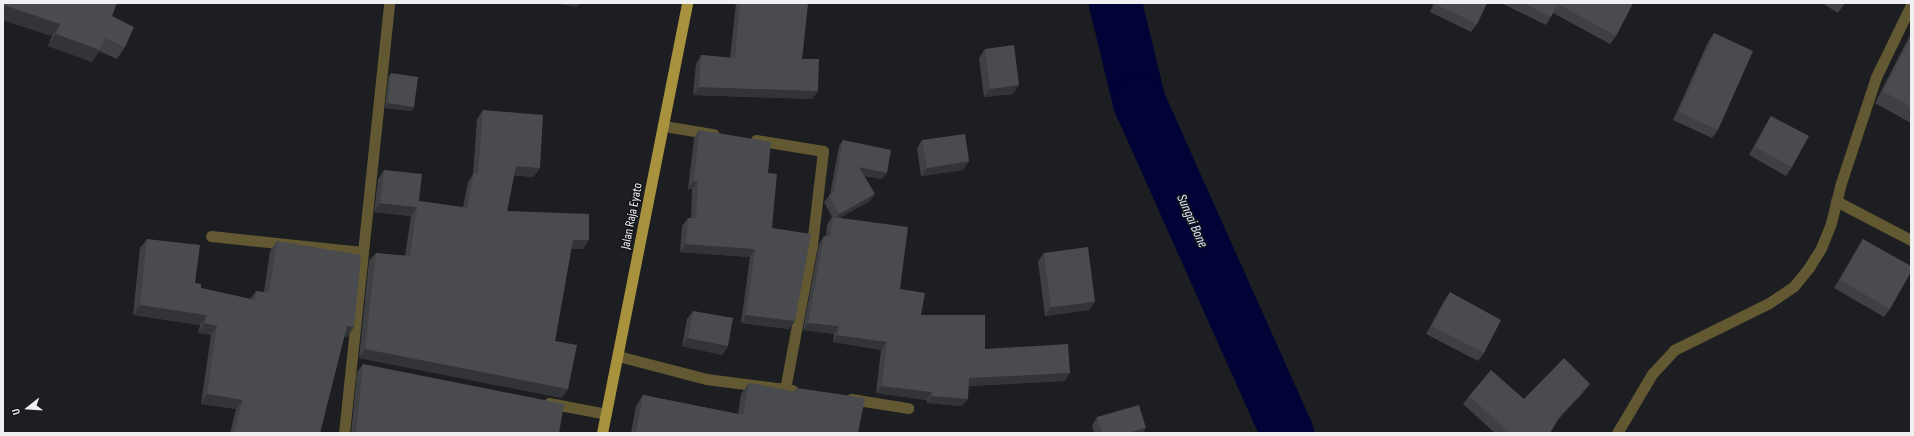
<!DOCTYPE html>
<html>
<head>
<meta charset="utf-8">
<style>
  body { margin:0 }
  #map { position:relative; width:1914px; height:436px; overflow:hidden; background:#1c1e21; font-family:"Sofia Sans Condensed",sans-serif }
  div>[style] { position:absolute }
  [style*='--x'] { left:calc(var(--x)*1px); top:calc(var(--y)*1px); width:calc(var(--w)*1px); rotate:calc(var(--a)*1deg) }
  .river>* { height:53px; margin:-26.5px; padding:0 26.5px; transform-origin:26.5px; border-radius:26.5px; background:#010236 }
  .minor>* { height:11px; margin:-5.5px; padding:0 5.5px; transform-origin:5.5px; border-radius:5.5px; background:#625832 }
  .primary>* { height:11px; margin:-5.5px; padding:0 5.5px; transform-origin:5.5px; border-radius:5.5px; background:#a8923e }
  .wall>* { inset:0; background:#3f4043 }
  .shaded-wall>* { inset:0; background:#333437 }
  .building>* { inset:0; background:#494b4e }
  span { translate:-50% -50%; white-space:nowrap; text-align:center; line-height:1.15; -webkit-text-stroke:3px #131518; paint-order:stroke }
  .street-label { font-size:13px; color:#eff0f2 }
  .water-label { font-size:14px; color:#dae4f9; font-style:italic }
  .frame { position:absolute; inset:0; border:4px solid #eff0f2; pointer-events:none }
  .north { position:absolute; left:8px; top:388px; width:40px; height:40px; -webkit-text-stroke:3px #131518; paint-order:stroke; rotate:253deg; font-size:11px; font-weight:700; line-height:16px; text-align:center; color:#eff0f2 }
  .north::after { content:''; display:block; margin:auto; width:14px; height:18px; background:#eff0f2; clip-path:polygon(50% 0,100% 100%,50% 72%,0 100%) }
</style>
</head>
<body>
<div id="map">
  <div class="river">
    <i style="--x:1115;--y:3;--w:102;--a:76.4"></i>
    <i style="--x:1139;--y:102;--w:363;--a:65.9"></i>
  </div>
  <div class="minor">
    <i style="--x:664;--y:126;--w:50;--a:9.3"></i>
    <i style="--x:756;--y:140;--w:68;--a:9.3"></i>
    <i style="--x:823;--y:151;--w:95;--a:96.7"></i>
    <i style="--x:812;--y:245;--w:147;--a:100.6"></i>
    <i style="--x:1836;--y:201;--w:85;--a:27.5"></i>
    <i style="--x:211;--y:236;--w:152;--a:6"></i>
    <i style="--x:618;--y:356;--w:91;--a:14.6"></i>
    <i style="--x:706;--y:379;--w:87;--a:7.3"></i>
    <i style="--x:851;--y:399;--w:58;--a:9"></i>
    <i style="--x:549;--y:403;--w:58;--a:10.9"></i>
    <i style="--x:344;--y:433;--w:432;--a:-84"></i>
    <i style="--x:1617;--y:433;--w:69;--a:-59.3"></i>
    <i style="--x:1652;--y:374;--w:33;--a:-47"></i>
    <i style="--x:1674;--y:350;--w:106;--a:-26.3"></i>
    <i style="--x:1769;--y:303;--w:30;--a:-34"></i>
    <i style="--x:1794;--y:286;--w:22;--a:-51"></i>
    <i style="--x:1808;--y:269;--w:25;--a:-58"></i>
    <i style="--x:1821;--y:248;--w:27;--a:-68"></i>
    <i style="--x:1831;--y:223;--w:38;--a:-76"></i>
    <i style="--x:1840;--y:186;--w:115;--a:-71.7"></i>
    <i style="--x:1876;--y:77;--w:80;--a:-64.1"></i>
  </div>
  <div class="primary">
    <i style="--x:602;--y:433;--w:438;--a:-78.8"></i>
  </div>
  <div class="wall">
    <i style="clip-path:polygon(736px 3px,808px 3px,802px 59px,818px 91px,812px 99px,693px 95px,696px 64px,701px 55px,730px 58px)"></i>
    <i style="clip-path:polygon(1434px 3px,1487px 3px,1477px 24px,1471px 32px,1430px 12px)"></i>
    <i style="clip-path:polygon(1501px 3px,1633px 3px,1616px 36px,1610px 44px,1553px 13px,1546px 25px)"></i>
    <i style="clip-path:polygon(1822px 3px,1845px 3px,1838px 13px)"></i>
    <i style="clip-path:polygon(112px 16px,125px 47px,117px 59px,99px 51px,92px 62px,48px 46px,52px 36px,3px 20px)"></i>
    <i style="clip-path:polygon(1714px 33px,1718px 130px,1712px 138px,1673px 120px,1708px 42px)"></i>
    <i style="clip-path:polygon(1911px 33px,1911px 123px,1875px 103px)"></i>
    <i style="clip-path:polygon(985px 49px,1013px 94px,984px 97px,979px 58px)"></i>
    <i style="clip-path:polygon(391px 73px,414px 107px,411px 111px,385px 108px,388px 78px)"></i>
    <i style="clip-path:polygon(483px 110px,540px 168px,533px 177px,514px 175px,507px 211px,583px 249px,571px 249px,555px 341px,568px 389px,562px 398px,359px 358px,369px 261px,376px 253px,405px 256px,411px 216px,374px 212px,378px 179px,384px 170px,419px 201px,463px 207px,468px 182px,473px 174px,477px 119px)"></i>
    <i style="clip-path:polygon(1771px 116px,1792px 167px,1786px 176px,1749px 155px,1766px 124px)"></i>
    <i style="clip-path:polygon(699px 130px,768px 173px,772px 228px,795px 321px,789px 329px,741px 323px,750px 257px,680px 252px,682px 226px,688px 218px,691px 218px,692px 189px,688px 189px,694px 138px)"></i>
    <i style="clip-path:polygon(843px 140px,882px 179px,864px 176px,870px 201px,839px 218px,921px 315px,985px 349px,1065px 381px,969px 386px,962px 406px,927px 403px,927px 400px,876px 393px,881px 350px,833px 342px,834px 334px,803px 330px,819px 244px,824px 236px,826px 236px,827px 225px,832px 217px,824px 202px,830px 195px,839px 146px)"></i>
    <i style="clip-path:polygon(922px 140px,969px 161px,963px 170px,921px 176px,917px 148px)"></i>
    <i style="clip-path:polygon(147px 239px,195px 283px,201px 288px,250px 299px,256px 291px,264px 292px,270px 251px,277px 241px,347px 337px,344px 336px,320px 433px,230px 433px,236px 409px,201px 404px,211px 335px,198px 333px,200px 325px,133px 315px,140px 248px)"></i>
    <i style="clip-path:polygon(1863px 239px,1890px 309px,1884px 317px,1834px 288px,1858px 247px)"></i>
    <i style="clip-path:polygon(1044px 253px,1089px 310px,1045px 316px,1038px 261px)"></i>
    <i style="clip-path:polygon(1450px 292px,1484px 353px,1478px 361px,1426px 334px,1444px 301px)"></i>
    <i style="clip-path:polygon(693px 311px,728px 346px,722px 355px,682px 346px,687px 319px)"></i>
    <i style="clip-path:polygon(363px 364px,559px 433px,351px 433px,357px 372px)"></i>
    <i style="clip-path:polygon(749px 383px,794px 392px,797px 388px,858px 433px,631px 433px,636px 406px,643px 395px,738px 414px,741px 394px)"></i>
    <i style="clip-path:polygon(1584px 392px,1557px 421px,1550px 433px,1495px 433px,1463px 404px,1469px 396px,1524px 399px)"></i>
    <i style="clip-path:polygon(1097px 417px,1143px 433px,1094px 433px,1092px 426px)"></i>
  </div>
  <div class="shaded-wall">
    <i style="clip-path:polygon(552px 3px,580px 3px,577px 7px)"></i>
    <i style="clip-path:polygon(3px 5px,60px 24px,52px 36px,3px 20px)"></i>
    <i style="clip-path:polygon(56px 34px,100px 50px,92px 62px,48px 46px)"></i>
    <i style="clip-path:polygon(1019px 85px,1013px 94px,984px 97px,990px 89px)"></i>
    <i style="clip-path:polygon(699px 87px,818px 91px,812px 99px,693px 95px)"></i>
    <i style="clip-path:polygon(388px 103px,414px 107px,411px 111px,385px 108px)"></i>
    <i style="clip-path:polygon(969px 161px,963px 170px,921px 176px,927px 168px)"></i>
    <i style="clip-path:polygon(516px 166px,540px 168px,533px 177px,509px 175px)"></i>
    <i style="clip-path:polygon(859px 167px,887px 173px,882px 179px,854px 174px)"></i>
    <i style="clip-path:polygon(694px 181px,698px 181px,692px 189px,688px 189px)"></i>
    <i style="clip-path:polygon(875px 194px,870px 201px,834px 221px,839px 214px)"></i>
    <i style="clip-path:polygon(380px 203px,417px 207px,411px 216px,374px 212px)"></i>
    <i style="clip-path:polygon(573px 240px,589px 240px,583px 249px,567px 249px)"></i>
    <i style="clip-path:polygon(686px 244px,755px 249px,750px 257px,680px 252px)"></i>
    <i style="clip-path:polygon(1095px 302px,1089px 310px,1045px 316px,1051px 307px)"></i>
    <i style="clip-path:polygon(140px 305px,207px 315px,200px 325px,133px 315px)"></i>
    <i style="clip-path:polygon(746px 315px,795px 321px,789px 329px,741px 323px)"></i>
    <i style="clip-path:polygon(205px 323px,217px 326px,211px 335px,198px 333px)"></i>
    <i style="clip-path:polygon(808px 323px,839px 326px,834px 334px,803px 330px)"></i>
    <i style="clip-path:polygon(347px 326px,354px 327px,347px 337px,340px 336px)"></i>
    <i style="clip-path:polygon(838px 335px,887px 342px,881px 350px,833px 342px)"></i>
    <i style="clip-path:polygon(688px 338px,728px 346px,722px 355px,682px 346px)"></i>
    <i style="clip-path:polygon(365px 349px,568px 389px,562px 398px,359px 358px)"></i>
    <i style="clip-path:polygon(1070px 373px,1065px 381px,964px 386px,969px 378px)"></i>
    <i style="clip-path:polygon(1590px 384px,1584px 392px,1554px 424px,1560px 416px)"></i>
    <i style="clip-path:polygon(882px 386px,932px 392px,927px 400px,876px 393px)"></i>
    <i style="clip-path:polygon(207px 394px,243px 400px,236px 409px,201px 404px)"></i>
    <i style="clip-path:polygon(932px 396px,968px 399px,962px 406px,927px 403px)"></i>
    <i style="clip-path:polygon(1146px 428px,1143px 433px,1128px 433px)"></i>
  </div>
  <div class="building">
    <i style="clip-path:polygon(3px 3px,117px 3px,112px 16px,134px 27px,125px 47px,105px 38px,100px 50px,56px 34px,60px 24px,3px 5px)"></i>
    <i style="clip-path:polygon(740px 3px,808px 3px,802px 59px,819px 59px,818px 91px,699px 87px,701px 55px,735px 58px)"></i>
    <i style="clip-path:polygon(1435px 3px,1487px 3px,1477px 24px,1435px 4px)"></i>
    <i style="clip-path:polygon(1523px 3px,1633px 3px,1616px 36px,1558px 4px,1551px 17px)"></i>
    <i style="clip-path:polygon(1714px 33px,1753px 51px,1718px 130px,1679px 112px)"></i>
    <i style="clip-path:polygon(1911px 37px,1911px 107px,1883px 91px)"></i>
    <i style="clip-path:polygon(1014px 45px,1019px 85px,990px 89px,985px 49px)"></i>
    <i style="clip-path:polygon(391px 73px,418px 77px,414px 107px,388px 103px)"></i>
    <i style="clip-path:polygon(483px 110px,543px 115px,540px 168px,516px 166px,507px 211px,589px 214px,589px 240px,573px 240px,555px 341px,577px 345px,568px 389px,365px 349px,376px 253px,410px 256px,417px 207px,380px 203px,384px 170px,422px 174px,419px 201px,467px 208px,474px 173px,478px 174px)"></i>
    <i style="clip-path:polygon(1771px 116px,1809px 136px,1792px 167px,1755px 147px)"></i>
    <i style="clip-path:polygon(699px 130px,771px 142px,768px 173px,777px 174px,772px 228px,811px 234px,795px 321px,746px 315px,755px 249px,686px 244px,688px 218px,696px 218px,698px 181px,694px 181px)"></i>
    <i style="clip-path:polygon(965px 134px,969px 161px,927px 168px,922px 140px)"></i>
    <i style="clip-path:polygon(843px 140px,891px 150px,887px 173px,859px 167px,875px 194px,839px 214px,829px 195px,834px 192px)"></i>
    <i style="clip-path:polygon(833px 217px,908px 227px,900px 289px,925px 293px,921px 315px,985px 315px,985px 349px,1068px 344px,1070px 373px,969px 378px,968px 399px,932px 396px,932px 392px,882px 386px,887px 342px,838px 335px,839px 326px,808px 323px,824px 236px,830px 237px)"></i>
    <i style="clip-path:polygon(147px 239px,200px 245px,195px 283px,201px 284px,201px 288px,255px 300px,256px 291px,269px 293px,277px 241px,361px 255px,354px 327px,347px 326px,320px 433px,234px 433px,243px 400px,207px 394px,217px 326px,205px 323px,207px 315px,140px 305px)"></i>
    <i style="clip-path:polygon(1863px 239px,1911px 266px,1911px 272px,1890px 309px,1840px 280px)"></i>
    <i style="clip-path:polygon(1088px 247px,1095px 302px,1051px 307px,1044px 253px)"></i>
    <i style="clip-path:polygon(1450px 292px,1501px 320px,1484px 353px,1432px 326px)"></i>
    <i style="clip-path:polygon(693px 311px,733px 318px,728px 346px,688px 338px)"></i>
    <i style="clip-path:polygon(1564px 358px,1590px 384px,1560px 416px,1550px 433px,1510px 433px,1469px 396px,1491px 370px,1524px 399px)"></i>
    <i style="clip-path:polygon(363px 364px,564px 404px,559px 433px,356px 433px)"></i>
    <i style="clip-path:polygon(749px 383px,796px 392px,797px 388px,865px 398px,858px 433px,636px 433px,643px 395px,743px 415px)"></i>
    <i style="clip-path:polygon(1139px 405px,1146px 428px,1128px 433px,1102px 433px,1097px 417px)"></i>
  </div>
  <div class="street-label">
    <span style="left:632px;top:216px;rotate:-79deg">Jalan Raja Eyato</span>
  </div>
  <div class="water-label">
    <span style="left:1192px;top:221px;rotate:66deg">Sungai Bone</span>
  </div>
  <div class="frame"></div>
  <div class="north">U</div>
</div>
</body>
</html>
